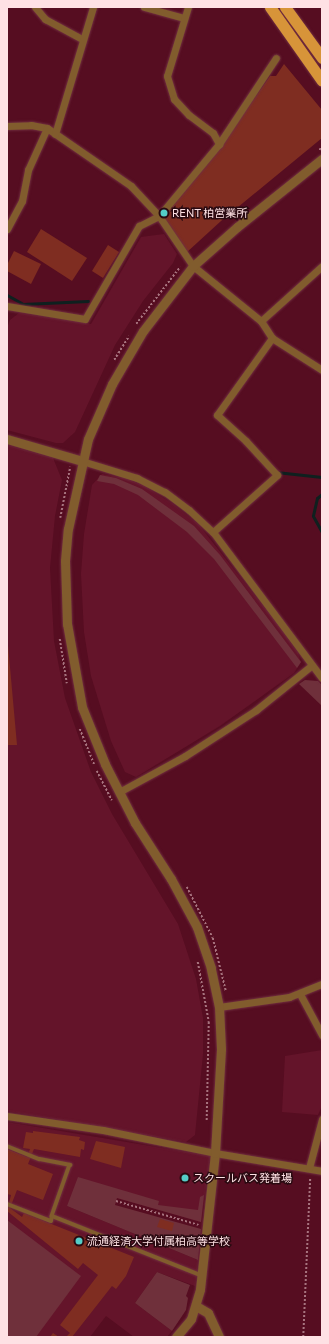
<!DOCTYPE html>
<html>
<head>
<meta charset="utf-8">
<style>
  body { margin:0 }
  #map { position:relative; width:329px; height:1344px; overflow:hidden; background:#560d21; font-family:Commissioner,"Noto Sans JP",sans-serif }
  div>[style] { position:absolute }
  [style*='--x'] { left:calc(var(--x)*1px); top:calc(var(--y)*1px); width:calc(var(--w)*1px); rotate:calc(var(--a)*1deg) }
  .built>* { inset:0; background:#64142a }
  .green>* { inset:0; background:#6f303b }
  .stream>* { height:3px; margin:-1.5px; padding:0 1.5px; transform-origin:1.5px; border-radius:1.5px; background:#0f201f }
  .building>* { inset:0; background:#7f2d21 }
  .path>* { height:1.5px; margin-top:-0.75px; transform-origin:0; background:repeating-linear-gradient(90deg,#a7747f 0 2px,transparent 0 4px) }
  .roads { filter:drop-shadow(0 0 1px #712f40) drop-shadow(0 0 1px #712f40) }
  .service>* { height:3.5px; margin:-1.75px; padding:0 1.75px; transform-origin:1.75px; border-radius:1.75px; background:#815c2d }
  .minor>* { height:7px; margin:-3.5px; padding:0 3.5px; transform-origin:3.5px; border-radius:3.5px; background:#815c2d }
  .tertiary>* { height:9px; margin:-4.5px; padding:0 4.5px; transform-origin:4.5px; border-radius:4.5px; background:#815c2d }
  .trunk>* { height:11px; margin:-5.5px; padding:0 5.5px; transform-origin:5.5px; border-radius:5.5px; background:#d79439 }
  .dots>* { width:11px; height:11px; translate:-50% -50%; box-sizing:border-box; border:2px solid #290a11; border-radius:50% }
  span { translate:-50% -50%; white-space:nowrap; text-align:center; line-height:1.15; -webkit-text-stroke:3px #290a11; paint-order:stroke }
  .poi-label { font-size:11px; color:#fee1e4 }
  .left { translate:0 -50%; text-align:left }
  .frame { position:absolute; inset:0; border:8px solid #fee1e4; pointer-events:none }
</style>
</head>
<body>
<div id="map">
  <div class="built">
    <i style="clip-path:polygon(164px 234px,177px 254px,173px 263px,143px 301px,115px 345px,75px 432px,63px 443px,56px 443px,7px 430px,7px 328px,10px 320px,19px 313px,91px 324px,141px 237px)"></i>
    <i style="clip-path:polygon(7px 445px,53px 458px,62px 480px,55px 516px,50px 568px,54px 641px,65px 698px,91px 772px,112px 814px,178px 924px,196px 979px,203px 1018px,203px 1054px,195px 1135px,186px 1142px,7px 1111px)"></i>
    <i style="clip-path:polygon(102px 474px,124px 478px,144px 486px,173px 504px,199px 525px,278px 625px,298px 653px,301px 662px,294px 673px,220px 726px,136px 777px,125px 772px,111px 741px,91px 676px,84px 632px,81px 574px,84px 534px,92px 485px)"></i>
    <i style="clip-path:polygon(322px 1050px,322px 1106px,318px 1115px,282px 1112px,285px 1056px)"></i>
    <i style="clip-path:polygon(7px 1122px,210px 1156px,201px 1222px,117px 1198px,67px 1206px,198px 1260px,195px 1286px,157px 1272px,135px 1303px,172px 1331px,167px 1337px,134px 1337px,106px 1316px,90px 1337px,7px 1337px)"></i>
  </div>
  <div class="green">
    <i style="clip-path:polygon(100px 475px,116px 478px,142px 489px,194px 526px,220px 555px,301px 662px,297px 668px,214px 559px,187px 532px,138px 495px,114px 484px,97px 481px)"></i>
    <i style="clip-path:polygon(305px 680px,318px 681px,322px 685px,322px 706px,299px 684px)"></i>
    <i style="clip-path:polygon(78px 1177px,159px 1201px,158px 1205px,198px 1210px,200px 1197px,204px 1195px,201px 1222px,117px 1198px,115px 1205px,201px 1229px,198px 1260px,67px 1206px)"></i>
    <i style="clip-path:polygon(7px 1220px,81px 1276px,36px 1337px,7px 1337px)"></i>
    <i style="clip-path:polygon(157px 1272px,190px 1285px,186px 1296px,188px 1298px,186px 1310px,172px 1331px,135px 1303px)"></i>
  </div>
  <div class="stream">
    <i style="--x:7;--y:295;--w:18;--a:29"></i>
    <i style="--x:23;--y:304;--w:65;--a:-2.6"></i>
    <i style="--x:276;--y:472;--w:46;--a:6.2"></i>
    <i style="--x:322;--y:494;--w:6;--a:141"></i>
    <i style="--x:317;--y:498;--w:18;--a:103"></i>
    <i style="--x:313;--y:516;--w:18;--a:61"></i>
  </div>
  <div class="building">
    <i style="clip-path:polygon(284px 64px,322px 110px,322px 138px,221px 221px,186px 253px,164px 220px,164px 213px,221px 146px,270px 76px,276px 76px)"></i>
    <i style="clip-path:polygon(41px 229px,87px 258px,72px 281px,27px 252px)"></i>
    <i style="clip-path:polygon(108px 245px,119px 252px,103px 278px,92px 271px)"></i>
    <i style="clip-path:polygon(14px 251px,41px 264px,31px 284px,7px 271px,7px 265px)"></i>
    <i style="clip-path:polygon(7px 634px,17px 745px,7px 745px)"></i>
    <i style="clip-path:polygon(33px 1131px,80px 1137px,79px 1140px,85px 1142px,84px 1150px,81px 1149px,80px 1157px,34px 1149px,28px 1164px,53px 1174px,43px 1200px,17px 1190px,10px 1208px,22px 1217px,24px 1213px,134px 1257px,126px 1276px,116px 1289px,112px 1286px,72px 1337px,66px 1337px,70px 1333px,60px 1325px,98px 1275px,83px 1263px,78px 1269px,7px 1211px,11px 1195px,7px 1194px,7px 1149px,27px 1157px,30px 1149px,23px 1148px,26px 1132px,33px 1133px)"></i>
    <i style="clip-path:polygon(96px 1141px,125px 1147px,121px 1168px,90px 1159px)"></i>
    <i style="clip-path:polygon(160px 1219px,174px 1223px,172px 1231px,157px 1227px)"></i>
    <i style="clip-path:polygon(53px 1333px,59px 1337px,50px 1337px)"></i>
  </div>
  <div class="path">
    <i style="--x:319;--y:150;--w:4;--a:-45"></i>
    <i style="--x:136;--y:324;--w:72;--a:-52.3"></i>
    <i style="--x:114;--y:360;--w:28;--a:-58"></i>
    <i style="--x:60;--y:518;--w:52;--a:-78.9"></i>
    <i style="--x:60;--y:639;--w:45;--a:81"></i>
    <i style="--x:80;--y:729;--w:38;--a:68"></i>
    <i style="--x:97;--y:771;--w:33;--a:63"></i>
    <i style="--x:187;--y:887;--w:57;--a:63"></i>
    <i style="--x:213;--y:938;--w:55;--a:76.2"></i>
    <i style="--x:198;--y:962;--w:61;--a:79.6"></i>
    <i style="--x:209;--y:1022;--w:99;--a:91.2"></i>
    <i style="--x:116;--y:1201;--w:86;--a:16.1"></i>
    <i style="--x:303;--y:1337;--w:159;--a:-87.5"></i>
  </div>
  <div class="roads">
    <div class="service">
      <i style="--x:7;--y:1146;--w:35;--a:22"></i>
      <i style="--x:40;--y:1159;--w:31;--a:11"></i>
      <i style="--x:70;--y:1165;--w:54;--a:109.4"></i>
      <i style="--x:7;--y:1204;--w:47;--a:21.1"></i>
      <i style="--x:51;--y:1221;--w:5;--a:-79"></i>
      <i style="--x:52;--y:1216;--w:159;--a:21.7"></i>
    </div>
    <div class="minor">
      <i style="--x:35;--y:7;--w:16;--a:50"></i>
      <i style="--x:45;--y:19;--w:42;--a:28.4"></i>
      <i style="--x:144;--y:7;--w:41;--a:15.4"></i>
      <i style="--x:188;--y:7;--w:72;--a:106.9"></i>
      <i style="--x:167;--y:76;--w:24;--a:73"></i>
      <i style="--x:174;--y:99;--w:22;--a:47"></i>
      <i style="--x:189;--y:115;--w:30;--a:37"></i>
      <i style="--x:213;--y:133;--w:13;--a:61"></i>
      <i style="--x:7;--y:126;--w:24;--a:-2"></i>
      <i style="--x:31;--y:125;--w:16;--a:11"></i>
      <i style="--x:47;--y:128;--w:102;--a:34.6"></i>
      <i style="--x:131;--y:186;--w:41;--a:47"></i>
      <i style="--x:159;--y:216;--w:60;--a:55.8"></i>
      <i style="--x:193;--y:266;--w:87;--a:39"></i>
      <i style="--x:261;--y:321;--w:20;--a:57"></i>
      <i style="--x:272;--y:338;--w:59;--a:32.6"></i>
      <i style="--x:55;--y:134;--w:133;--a:-73.3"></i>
      <i style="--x:7;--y:229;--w:32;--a:-62"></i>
      <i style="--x:22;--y:201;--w:32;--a:-79"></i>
      <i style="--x:28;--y:170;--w:46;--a:-65.7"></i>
      <i style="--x:7;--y:306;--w:79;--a:9.5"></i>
      <i style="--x:85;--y:319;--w:108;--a:-59.9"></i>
      <i style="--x:139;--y:226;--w:22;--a:-27"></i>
      <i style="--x:159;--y:216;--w:94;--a:-50.2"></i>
      <i style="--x:219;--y:144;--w:103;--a:-56.5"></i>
      <i style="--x:261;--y:321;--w:82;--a:-42"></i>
      <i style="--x:82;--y:461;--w:58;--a:17.2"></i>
      <i style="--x:137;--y:478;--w:31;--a:27"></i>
      <i style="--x:165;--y:492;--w:30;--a:37"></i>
      <i style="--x:189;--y:510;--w:33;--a:43"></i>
      <i style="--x:213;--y:532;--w:182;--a:53.3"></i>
      <i style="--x:213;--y:532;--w:86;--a:-41.7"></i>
      <i style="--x:277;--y:475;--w:46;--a:-132.4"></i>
      <i style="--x:246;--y:441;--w:39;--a:-138"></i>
      <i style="--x:217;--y:415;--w:95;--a:-54.5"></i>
      <i style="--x:119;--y:792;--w:75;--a:-28.6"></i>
      <i style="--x:185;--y:756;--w:85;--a:-32.9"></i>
      <i style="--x:256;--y:710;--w:70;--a:-38.7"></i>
      <i style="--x:300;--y:994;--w:47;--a:61.8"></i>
      <i style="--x:219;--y:1007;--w:71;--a:-8.1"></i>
      <i style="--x:289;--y:997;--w:35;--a:-22"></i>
      <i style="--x:7;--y:1116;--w:97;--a:8.3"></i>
      <i style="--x:103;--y:1130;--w:114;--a:11.6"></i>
      <i style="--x:215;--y:1153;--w:109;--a:9.5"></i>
      <i style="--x:309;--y:1168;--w:51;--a:-75.1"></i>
    </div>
    <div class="tertiary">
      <i style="--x:7;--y:439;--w:78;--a:16.3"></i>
      <i style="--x:196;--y:1306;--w:14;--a:30"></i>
      <i style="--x:208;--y:1313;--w:26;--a:65"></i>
      <i style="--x:176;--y:1337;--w:23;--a:-50"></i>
      <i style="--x:191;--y:1319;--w:31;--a:-73"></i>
      <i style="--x:200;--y:1289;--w:137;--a:-83.7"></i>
      <i style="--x:215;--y:1153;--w:104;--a:-86.7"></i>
      <i style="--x:221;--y:1049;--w:42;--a:-92.7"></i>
      <i style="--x:219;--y:1007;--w:40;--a:-102"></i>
      <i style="--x:211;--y:968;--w:43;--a:-108.9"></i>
      <i style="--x:197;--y:927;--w:55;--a:-118.4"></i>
      <i style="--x:171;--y:879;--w:67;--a:-122.7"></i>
      <i style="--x:135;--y:823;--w:66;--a:-117"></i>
      <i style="--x:105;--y:764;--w:61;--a:-112"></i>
      <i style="--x:82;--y:707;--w:84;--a:-100.2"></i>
      <i style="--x:67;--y:624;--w:63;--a:-91.8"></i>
      <i style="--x:65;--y:561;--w:32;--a:-85"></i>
      <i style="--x:68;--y:529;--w:92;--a:-77.5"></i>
      <i style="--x:88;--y:439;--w:60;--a:-66.4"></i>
      <i style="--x:112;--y:384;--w:61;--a:-59.7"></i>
      <i style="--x:143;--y:331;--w:82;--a:-52.4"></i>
      <i style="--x:193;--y:266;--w:59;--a:-41.6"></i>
      <i style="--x:237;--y:227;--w:109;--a:-38.7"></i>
    </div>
    <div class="trunk">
      <i style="--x:270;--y:7;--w:90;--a:54.9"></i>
      <i style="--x:285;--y:7;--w:63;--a:54"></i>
    </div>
  </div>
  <div class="dots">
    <i style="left:164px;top:213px;background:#54cdc7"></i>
    <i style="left:185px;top:1178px;background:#54cdc7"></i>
    <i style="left:79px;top:1241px;background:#54cdc7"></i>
  </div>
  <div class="poi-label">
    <span class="left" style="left:172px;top:213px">RENT 柏営業所</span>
    <span class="left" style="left:193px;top:1178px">スクールバス発着場</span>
    <span class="left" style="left:87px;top:1241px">流通経済大学付属柏高等学校</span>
  </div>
  <div class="frame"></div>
</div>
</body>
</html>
